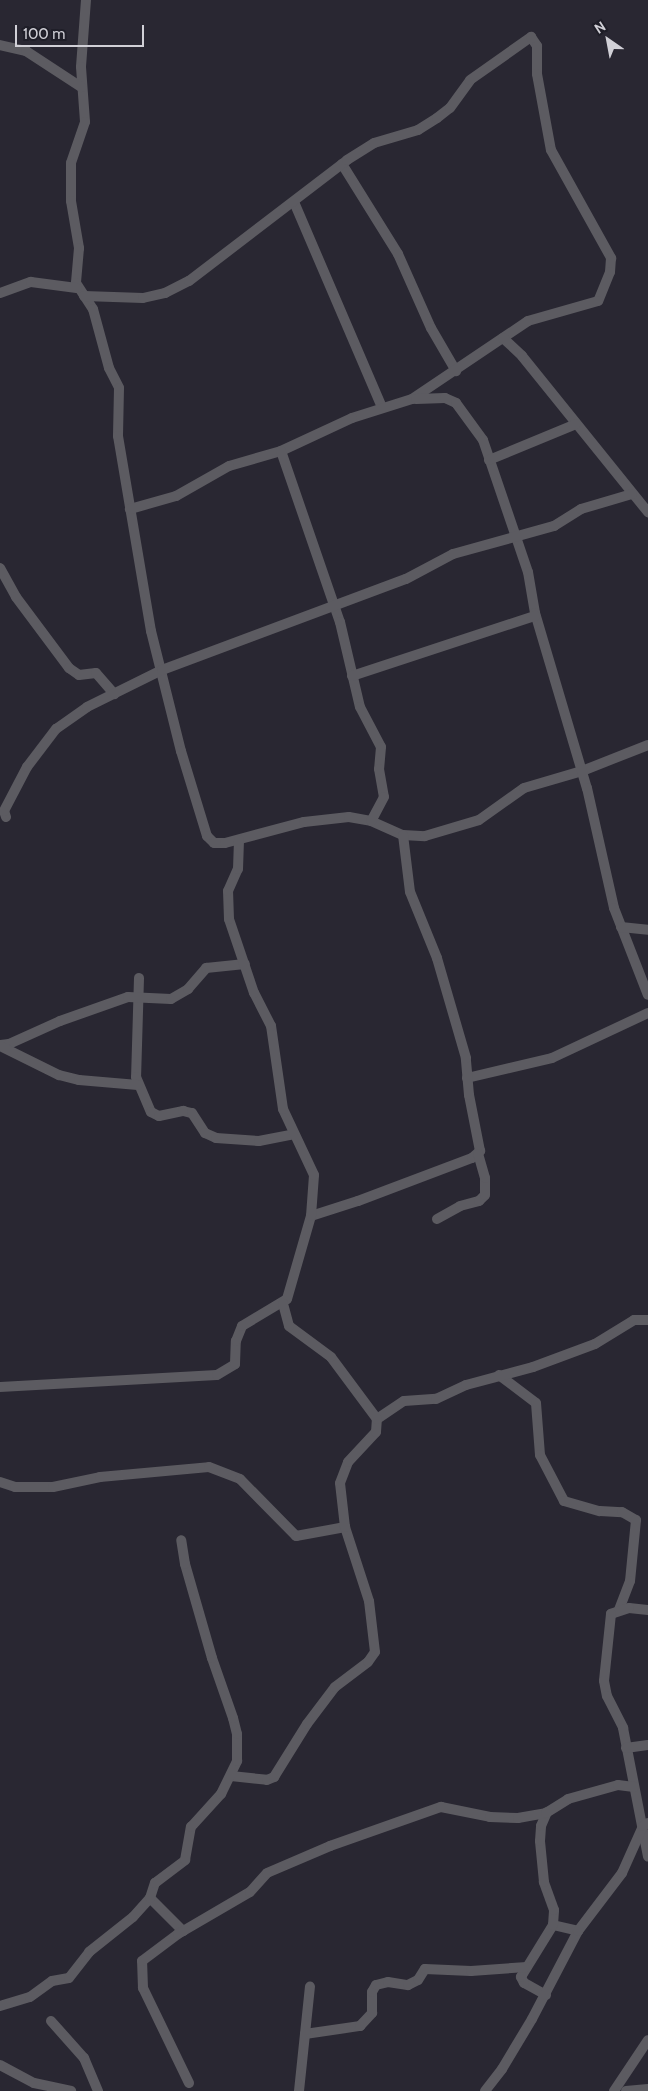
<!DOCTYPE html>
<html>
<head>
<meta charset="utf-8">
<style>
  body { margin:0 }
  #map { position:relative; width:648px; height:2091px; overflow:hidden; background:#292732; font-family:Cabin,sans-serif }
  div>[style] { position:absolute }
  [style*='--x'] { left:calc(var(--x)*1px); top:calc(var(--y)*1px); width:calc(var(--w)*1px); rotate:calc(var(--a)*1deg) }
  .minor>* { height:10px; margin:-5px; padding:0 5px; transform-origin:5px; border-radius:5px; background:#5c5b61 }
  span { translate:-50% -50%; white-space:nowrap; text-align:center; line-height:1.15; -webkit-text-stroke:5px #1f1e28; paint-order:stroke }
  .north { position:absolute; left:583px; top:15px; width:50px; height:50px; -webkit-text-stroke:4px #1f1e28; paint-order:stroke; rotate:327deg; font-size:14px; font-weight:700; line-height:20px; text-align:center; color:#d1d0d7 }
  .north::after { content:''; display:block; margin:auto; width:18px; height:22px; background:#d1d0d7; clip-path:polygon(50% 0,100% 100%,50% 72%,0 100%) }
  .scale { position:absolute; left:15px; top:25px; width:129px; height:22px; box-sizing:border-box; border:2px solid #d1d0d7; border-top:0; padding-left:6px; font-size:15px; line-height:18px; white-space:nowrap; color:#d1d0d7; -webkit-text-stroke:4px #1f1e28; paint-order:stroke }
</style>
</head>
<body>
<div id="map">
  <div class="minor">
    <i style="--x:86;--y:0;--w:67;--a:94.3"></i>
    <i style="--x:81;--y:67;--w:55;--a:85.8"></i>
    <i style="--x:85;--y:122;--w:43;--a:108.9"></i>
    <i style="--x:71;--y:163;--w:38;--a:90"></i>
    <i style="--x:71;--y:201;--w:48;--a:80.3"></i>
    <i style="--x:79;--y:248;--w:35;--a:95"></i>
    <i style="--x:76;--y:283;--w:31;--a:57"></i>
    <i style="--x:93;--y:309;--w:61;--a:74.8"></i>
    <i style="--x:109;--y:368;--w:22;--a:63"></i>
    <i style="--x:119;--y:388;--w:48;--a:91.2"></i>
    <i style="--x:118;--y:436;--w:198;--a:80.4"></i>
    <i style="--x:151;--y:631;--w:124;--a:76"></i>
    <i style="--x:181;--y:751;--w:89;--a:73"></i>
    <i style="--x:207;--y:836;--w:10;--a:45"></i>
    <i style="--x:214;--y:843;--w:11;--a:0"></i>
    <i style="--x:225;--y:843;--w:82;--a:-14.9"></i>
    <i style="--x:304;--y:822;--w:45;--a:-6.3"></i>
    <i style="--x:349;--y:817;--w:22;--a:10"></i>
    <i style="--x:371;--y:821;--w:35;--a:24"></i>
    <i style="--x:403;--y:835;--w:22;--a:3"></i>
    <i style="--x:425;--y:836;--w:56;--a:-16.5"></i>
    <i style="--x:479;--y:820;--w:55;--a:-35.4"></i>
    <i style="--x:524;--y:788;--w:60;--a:-16.3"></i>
    <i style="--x:582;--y:771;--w:71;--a:-21.5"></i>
    <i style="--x:0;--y:45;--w:27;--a:13"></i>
    <i style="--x:26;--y:51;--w:66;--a:33.2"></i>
    <i style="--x:342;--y:164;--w:106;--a:58.1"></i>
    <i style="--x:398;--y:254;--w:81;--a:66"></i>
    <i style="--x:431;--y:328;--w:50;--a:59.8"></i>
    <i style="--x:294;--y:202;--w:223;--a:66.8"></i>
    <i style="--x:0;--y:293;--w:33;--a:-20"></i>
    <i style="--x:31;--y:282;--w:46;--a:7.4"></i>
    <i style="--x:84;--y:296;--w:59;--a:1.9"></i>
    <i style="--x:143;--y:298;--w:23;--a:-13"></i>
    <i style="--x:165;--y:293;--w:27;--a:-27"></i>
    <i style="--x:189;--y:281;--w:199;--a:-37.4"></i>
    <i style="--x:347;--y:160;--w:32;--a:-32"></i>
    <i style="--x:374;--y:143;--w:46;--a:-16.5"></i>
    <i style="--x:418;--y:130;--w:22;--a:-32"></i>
    <i style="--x:437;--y:118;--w:16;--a:-38"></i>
    <i style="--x:450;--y:108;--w:34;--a:-54"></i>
    <i style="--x:470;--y:80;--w:75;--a:-35.2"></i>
    <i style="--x:531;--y:37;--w:11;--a:56"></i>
    <i style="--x:537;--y:46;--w:28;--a:90"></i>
    <i style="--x:537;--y:74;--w:77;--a:79.6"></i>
    <i style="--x:551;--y:150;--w:124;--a:60.9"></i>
    <i style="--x:611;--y:258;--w:14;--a:94"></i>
    <i style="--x:610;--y:272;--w:31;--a:112"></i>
    <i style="--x:598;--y:301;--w:73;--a:164.1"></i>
    <i style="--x:528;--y:321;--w:140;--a:146.1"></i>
    <i style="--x:412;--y:399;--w:63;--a:162.4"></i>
    <i style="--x:352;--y:418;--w:78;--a:155.1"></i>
    <i style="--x:281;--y:451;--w:54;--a:163.9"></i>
    <i style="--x:229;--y:466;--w:61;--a:150.5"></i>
    <i style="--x:176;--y:496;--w:48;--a:164.2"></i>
    <i style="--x:503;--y:338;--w:26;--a:43"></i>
    <i style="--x:522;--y:356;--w:201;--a:51.1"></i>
    <i style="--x:416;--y:399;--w:29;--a:-2"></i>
    <i style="--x:445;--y:398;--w:12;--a:24"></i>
    <i style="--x:456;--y:403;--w:46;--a:53.9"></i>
    <i style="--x:483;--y:440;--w:139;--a:71.2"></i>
    <i style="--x:528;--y:572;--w:42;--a:80.3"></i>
    <i style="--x:535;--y:613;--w:183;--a:73.5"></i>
    <i style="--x:587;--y:788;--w:123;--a:77.3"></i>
    <i style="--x:614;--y:908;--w:93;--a:68.7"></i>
    <i style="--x:281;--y:451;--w:181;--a:71"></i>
    <i style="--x:340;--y:622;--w:87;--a:76.8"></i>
    <i style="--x:360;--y:707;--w:45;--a:62.3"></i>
    <i style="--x:381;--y:747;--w:22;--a:95"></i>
    <i style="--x:379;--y:769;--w:28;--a:80"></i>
    <i style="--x:384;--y:797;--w:27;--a:118"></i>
    <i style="--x:489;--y:460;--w:94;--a:-22.5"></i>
    <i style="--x:0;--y:568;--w:33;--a:61"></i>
    <i style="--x:16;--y:597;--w:89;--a:53.3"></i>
    <i style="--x:69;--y:668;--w:12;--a:35"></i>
    <i style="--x:79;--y:675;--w:17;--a:-7"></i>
    <i style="--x:96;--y:673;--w:28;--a:49"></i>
    <i style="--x:352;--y:676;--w:193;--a:-18.2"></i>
    <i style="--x:6;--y:817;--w:6;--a:-108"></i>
    <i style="--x:4;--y:811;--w:50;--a:-62.4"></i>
    <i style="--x:27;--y:767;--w:48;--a:-52.7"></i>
    <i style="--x:56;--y:729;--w:38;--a:-35"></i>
    <i style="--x:87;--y:707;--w:84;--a:-26.3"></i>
    <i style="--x:162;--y:670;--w:260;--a:-20.5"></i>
    <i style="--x:406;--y:579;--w:53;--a:-28"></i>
    <i style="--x:453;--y:554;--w:105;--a:-15.5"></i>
    <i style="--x:554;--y:526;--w:32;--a:-32"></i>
    <i style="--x:581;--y:509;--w:53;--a:-16.4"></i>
    <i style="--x:621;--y:927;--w:27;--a:6"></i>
    <i style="--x:139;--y:978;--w:99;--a:91.7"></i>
    <i style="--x:136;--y:1077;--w:38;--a:67"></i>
    <i style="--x:151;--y:1112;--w:9;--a:27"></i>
    <i style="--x:159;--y:1116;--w:25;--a:-12"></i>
    <i style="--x:183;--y:1111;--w:9;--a:13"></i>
    <i style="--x:192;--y:1113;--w:24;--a:57"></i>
    <i style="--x:205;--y:1133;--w:12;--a:24"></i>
    <i style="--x:216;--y:1138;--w:43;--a:4"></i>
    <i style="--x:259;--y:1141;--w:36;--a:-11"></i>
    <i style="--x:0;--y:1045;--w:9;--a:-6"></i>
    <i style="--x:9;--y:1044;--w:56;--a:-24.3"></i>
    <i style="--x:60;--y:1021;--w:72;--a:-19.4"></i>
    <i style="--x:128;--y:997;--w:43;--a:2.7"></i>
    <i style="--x:171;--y:999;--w:20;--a:-30"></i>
    <i style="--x:188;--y:989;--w:28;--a:-49"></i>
    <i style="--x:206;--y:968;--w:39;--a:-6"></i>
    <i style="--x:0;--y:1046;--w:66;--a:26.2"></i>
    <i style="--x:59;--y:1075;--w:21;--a:14"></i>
    <i style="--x:79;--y:1080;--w:59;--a:4.8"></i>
    <i style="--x:467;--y:1078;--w:87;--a:-13.2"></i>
    <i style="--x:552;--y:1058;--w:106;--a:-25.1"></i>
    <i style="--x:311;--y:1216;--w:49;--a:-17.7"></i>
    <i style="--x:358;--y:1201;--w:122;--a:-20.7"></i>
    <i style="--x:472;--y:1158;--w:11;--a:-41"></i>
    <i style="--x:480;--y:1151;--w:57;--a:-101.1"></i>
    <i style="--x:469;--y:1095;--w:37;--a:-95"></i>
    <i style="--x:466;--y:1058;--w:104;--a:-106.2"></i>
    <i style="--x:437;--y:958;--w:71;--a:-112.2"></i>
    <i style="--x:410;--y:892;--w:57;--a:-97"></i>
    <i style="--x:437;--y:1219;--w:26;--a:-29"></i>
    <i style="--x:460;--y:1206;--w:20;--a:-15"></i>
    <i style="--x:479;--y:1201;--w:8;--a:-45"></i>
    <i style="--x:485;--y:1195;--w:17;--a:-90"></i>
    <i style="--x:485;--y:1178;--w:25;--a:-106"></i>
    <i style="--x:499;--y:1375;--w:46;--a:37.1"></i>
    <i style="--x:536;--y:1403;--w:52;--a:85.6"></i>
    <i style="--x:540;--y:1455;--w:52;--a:62.4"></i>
    <i style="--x:564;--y:1501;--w:37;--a:16"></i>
    <i style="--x:600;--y:1511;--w:22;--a:3"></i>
    <i style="--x:622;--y:1512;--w:16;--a:30"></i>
    <i style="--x:636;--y:1520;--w:61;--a:95.6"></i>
    <i style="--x:630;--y:1581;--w:30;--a:111"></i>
    <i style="--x:0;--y:1387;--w:217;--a:-3.2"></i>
    <i style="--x:217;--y:1375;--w:21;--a:-31"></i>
    <i style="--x:235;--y:1364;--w:23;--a:-88"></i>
    <i style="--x:236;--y:1341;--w:16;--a:-68"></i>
    <i style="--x:242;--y:1326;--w:52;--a:-31"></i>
    <i style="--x:287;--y:1299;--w:86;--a:-73.9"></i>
    <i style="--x:311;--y:1216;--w:41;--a:-85.8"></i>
    <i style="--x:314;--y:1175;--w:73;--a:-115.2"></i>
    <i style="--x:283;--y:1109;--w:84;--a:-98.2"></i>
    <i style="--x:271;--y:1026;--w:37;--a:-117"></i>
    <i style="--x:254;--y:993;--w:78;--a:-108.7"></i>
    <i style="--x:229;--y:919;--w:28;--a:-92"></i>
    <i style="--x:228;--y:891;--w:24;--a:-66"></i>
    <i style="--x:238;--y:869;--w:29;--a:-88"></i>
    <i style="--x:377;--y:1419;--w:32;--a:-34"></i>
    <i style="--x:404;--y:1401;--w:32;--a:-4"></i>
    <i style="--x:436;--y:1399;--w:33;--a:-25"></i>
    <i style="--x:466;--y:1385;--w:69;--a:-15"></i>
    <i style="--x:533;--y:1367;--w:66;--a:-20.4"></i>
    <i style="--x:595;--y:1344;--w:46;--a:-31.6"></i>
    <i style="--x:634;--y:1320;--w:14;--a:0"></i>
    <i style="--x:0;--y:1482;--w:16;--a:18"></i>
    <i style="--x:15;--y:1487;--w:38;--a:0"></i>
    <i style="--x:53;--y:1487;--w:48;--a:-12"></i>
    <i style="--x:100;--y:1477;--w:109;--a:-5.2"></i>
    <i style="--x:209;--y:1467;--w:33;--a:21"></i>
    <i style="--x:240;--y:1479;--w:80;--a:45.5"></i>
    <i style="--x:296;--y:1536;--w:50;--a:-10.4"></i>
    <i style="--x:648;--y:1610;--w:19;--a:-174"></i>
    <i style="--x:629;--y:1608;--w:19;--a:162"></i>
    <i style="--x:611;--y:1614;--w:67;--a:96"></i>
    <i style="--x:604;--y:1681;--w:15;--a:79"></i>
    <i style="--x:607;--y:1696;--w:36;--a:63"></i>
    <i style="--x:623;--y:1728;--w:131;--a:79"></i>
    <i style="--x:626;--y:1748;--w:22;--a:-8"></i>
    <i style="--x:231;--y:1776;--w:36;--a:6"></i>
    <i style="--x:267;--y:1780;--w:8;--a:-23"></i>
    <i style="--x:274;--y:1777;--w:62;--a:-58.1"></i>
    <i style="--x:307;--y:1724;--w:46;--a:-52.9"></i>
    <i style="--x:335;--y:1687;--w:41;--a:-37.1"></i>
    <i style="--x:368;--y:1662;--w:12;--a:-55"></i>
    <i style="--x:375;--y:1652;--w:51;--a:-96.7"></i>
    <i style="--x:369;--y:1601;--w:78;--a:-108"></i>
    <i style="--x:345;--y:1527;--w:44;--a:-96.5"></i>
    <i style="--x:340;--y:1483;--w:22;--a:-69"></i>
    <i style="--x:348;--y:1462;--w:41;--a:-47"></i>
    <i style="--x:376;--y:1432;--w:13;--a:-86"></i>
    <i style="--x:377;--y:1419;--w:77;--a:-126.6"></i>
    <i style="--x:331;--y:1357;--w:52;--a:-143.6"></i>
    <i style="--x:289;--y:1326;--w:23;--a:-105"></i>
    <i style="--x:150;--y:1898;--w:47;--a:45"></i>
    <i style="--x:553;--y:1925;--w:26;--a:13"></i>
    <i style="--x:546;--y:1995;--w:25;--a:-151"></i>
    <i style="--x:524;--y:1983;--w:7;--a:-117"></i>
    <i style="--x:521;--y:1977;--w:61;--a:-58.4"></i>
    <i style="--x:553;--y:1925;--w:15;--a:-86"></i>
    <i style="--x:554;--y:1910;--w:30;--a:-110"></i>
    <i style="--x:544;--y:1882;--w:41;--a:-95.6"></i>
    <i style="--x:540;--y:1841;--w:15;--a:-86"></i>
    <i style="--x:541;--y:1826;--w:15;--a:-67"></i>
    <i style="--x:0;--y:2006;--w:31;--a:-17"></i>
    <i style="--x:30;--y:1997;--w:27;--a:-36"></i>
    <i style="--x:52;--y:1981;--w:17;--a:-10"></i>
    <i style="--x:69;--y:1978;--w:33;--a:-52"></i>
    <i style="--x:89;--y:1952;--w:56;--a:-38.5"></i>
    <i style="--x:133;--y:1917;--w:25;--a:-48"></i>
    <i style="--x:150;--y:1898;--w:16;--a:-72"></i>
    <i style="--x:155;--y:1883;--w:38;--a:-37"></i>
    <i style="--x:185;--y:1860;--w:34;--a:-80"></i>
    <i style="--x:191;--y:1827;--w:45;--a:-47.7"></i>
    <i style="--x:221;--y:1794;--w:37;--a:-64"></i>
    <i style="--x:237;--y:1761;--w:27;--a:-90"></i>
    <i style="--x:237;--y:1734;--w:16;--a:-104"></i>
    <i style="--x:233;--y:1718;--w:64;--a:-109.3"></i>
    <i style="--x:212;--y:1658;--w:98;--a:-106"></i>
    <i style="--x:185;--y:1564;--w:24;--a:-99"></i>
    <i style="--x:51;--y:2021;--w:50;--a:48.3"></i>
    <i style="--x:84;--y:2058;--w:36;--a:67"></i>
    <i style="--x:305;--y:2034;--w:56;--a:-8.3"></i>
    <i style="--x:360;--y:2026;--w:18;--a:-47"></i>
    <i style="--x:372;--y:2013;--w:21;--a:-90"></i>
    <i style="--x:372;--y:1992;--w:8;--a:-60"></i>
    <i style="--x:376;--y:1985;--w:12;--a:-14"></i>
    <i style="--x:388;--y:1982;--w:20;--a:9"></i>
    <i style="--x:408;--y:1985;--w:11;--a:-27"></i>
    <i style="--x:418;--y:1980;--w:13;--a:-58"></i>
    <i style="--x:425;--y:1969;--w:46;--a:2.5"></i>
    <i style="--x:471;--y:1971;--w:56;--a:-4.1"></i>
    <i style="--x:0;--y:2065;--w:38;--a:28"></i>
    <i style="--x:34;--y:2083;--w:38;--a:12"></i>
    <i style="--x:189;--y:2083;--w:106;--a:-115.8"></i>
    <i style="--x:143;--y:1988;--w:27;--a:-92"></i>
    <i style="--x:142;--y:1961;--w:45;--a:-36.9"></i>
    <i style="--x:178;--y:1934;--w:83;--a:-30.3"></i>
    <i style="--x:250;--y:1892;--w:25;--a:-48"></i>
    <i style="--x:267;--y:1873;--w:69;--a:-23.2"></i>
    <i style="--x:330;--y:1846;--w:118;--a:-19.4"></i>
    <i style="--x:441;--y:1807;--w:50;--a:11.5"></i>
    <i style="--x:490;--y:1817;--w:28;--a:2"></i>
    <i style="--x:518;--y:1818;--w:28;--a:-10"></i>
    <i style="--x:546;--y:1813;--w:26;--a:-32"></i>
    <i style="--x:568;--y:1799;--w:52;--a:-15.6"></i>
    <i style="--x:618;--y:1785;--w:16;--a:7"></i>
    <i style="--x:299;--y:2091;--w:105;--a:-84"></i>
    <i style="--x:485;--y:2091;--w:28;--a:-52"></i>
    <i style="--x:502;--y:2069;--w:58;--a:-59"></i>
    <i style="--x:532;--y:2019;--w:99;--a:-62.4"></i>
    <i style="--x:578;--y:1931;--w:73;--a:-52.8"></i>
    <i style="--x:622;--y:1873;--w:51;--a:-65.9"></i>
    <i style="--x:643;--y:1826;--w:6;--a:-31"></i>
    <i style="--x:614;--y:2091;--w:61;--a:-56.3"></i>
    <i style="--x:626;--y:2091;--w:22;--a:-5"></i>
  </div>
  <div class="north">N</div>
  <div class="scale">100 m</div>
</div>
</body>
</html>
